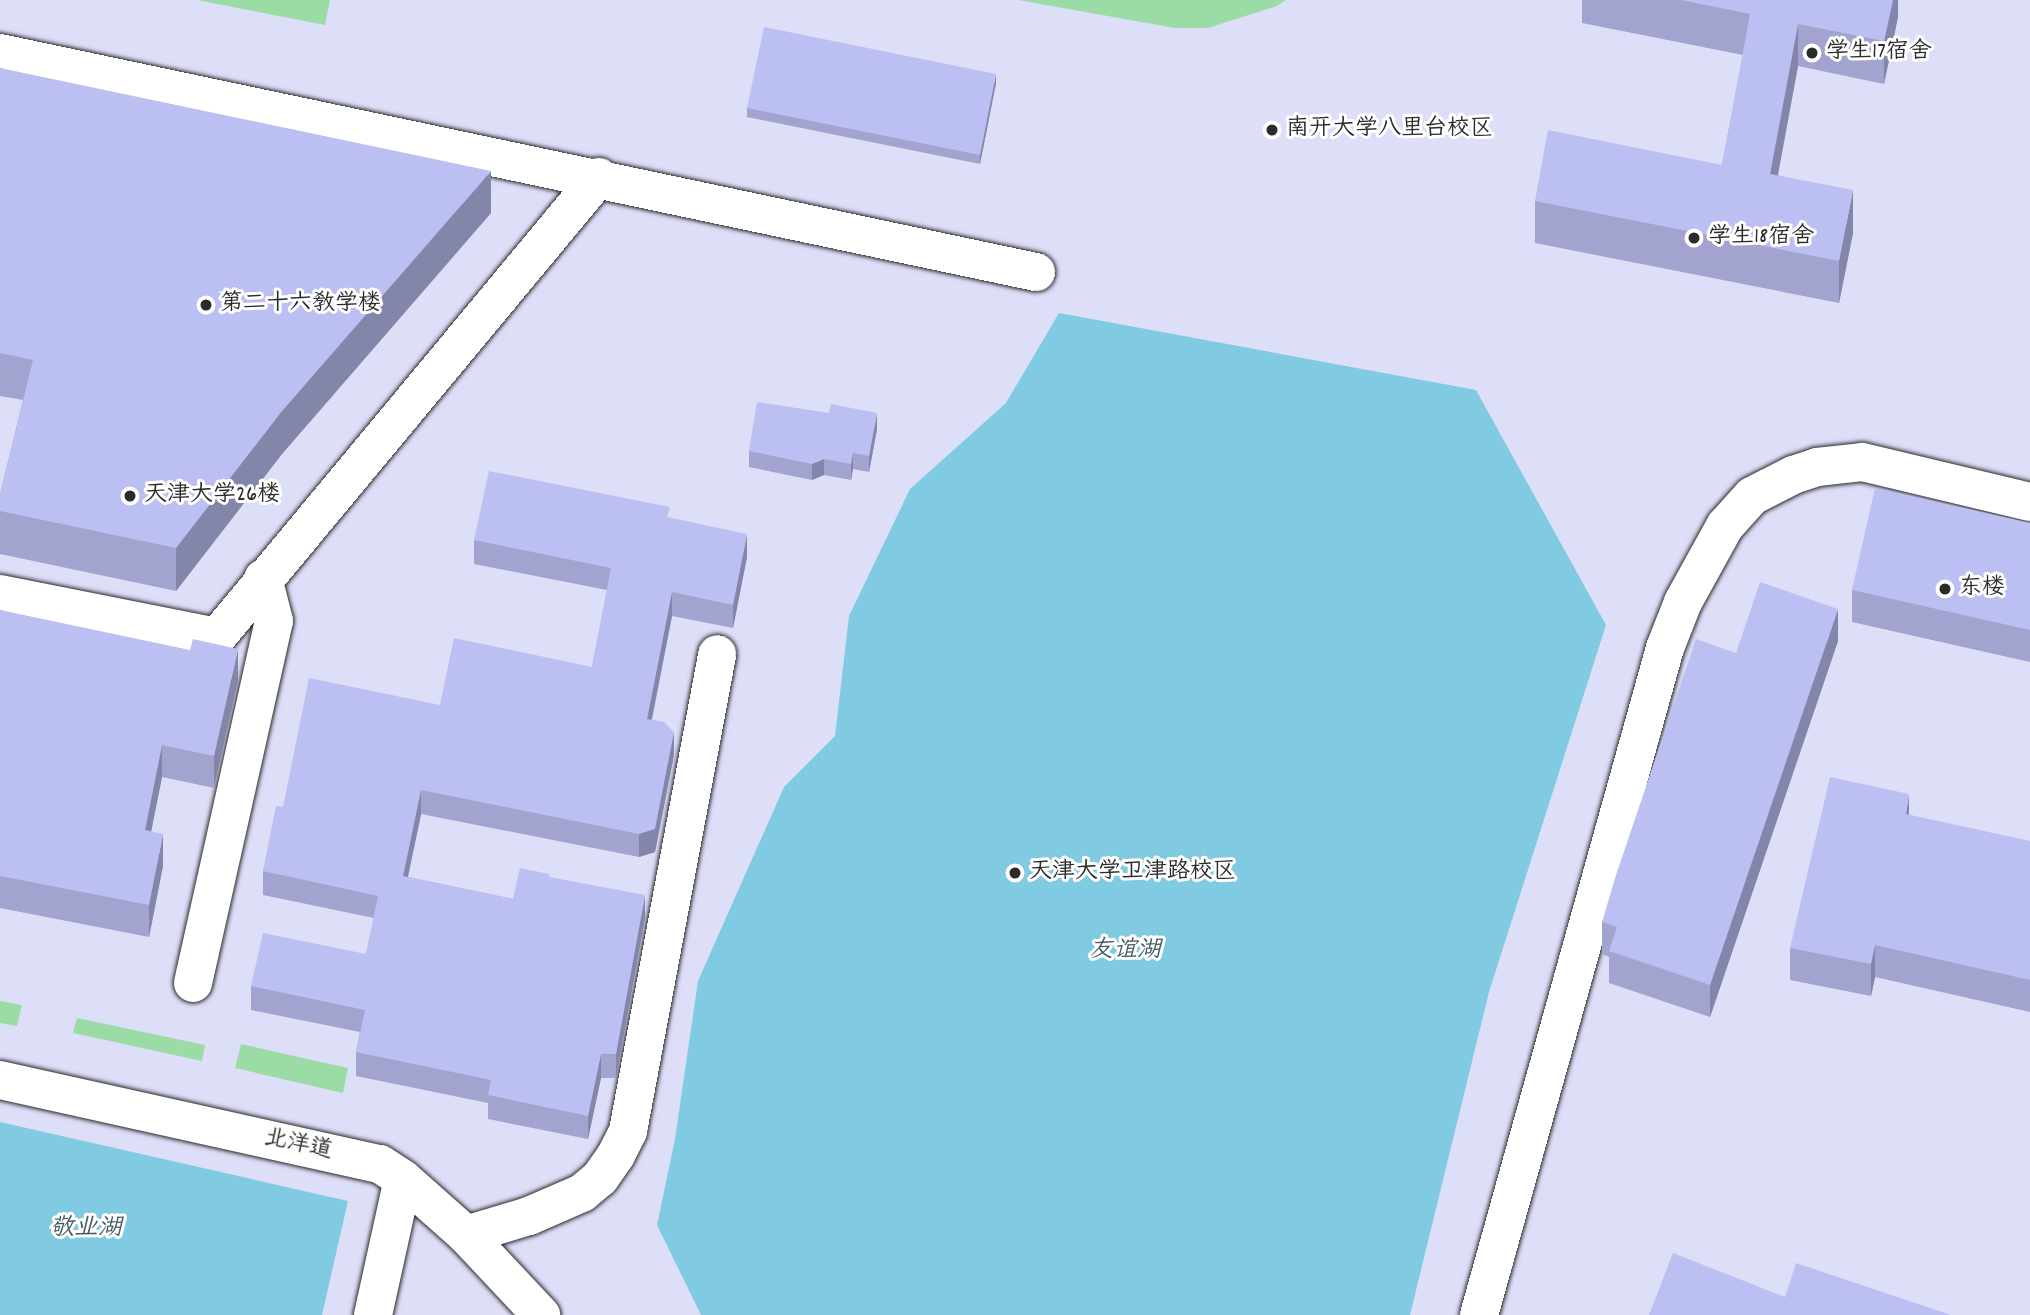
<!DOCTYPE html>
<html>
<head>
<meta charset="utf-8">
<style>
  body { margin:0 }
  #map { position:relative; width:2030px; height:1315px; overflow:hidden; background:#ebecfb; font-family:Dekko,"LXGW WenKai TC",sans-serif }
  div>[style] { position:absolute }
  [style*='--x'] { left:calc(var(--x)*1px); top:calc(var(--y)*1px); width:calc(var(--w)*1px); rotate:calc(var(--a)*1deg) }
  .built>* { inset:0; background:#dddef8 }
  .green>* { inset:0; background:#9bdca6 }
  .water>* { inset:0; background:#80cbe1 }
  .roads { filter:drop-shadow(0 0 2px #2b2b2b) drop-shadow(0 0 2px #2b2b2b) }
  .minor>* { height:38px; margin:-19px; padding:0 19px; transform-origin:19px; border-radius:19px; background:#fff }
  .wall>* { inset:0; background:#a2a4cf }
  .shaded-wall>* { inset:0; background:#8486a9 }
  .building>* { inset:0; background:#bcbff1 }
  .dots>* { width:19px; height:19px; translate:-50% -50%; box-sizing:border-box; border:4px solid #fff; border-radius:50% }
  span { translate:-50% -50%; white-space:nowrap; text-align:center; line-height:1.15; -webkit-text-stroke:6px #fff; paint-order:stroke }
  .poi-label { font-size:23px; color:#2b2b2b }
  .left { translate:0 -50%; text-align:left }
  .street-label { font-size:23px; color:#2b2b2b }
  .water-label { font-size:24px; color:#445b62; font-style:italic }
</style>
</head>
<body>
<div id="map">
  <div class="built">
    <i style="clip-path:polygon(0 0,2030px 0,2030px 1315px,0 1315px)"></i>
  </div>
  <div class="green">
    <i style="clip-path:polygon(197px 0,330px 0,325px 25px)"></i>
    <i style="clip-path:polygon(1018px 0,1286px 0,1277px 6px,1208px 28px,1175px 28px)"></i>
    <i style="clip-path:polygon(0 1001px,22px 1005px,17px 1026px,0 1023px)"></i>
    <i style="clip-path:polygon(77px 1018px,205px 1045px,202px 1061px,73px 1033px)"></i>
    <i style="clip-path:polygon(241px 1044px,348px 1068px,343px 1093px,235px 1068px)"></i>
  </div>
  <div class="water">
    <i style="clip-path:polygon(1059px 313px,1476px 390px,1606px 625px,1489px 992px,1410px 1315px,701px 1315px,657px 1225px,675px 1139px,698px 981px,784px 787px,835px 736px,849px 616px,910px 489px,1006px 403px)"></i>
    <i style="clip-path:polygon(0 1122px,348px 1201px,322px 1315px,0 1315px)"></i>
  </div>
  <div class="roads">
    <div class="minor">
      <i style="--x:0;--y:53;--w:1059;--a:11.94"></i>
      <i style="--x:0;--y:594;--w:221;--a:11.2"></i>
      <i style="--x:217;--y:637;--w:598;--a:-50.29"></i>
      <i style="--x:193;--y:983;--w:371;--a:-77.4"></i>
      <i style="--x:274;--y:621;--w:44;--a:-104.3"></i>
      <i style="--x:0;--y:1080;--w:389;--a:12.5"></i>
      <i style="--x:380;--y:1164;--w:27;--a:33"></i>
      <i style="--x:403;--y:1179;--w:84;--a:41.6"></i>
      <i style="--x:466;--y:1235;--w:110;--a:46.8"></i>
      <i style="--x:466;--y:1235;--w:66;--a:-16.8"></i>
      <i style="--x:529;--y:1216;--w:58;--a:-23.5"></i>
      <i style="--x:582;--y:1193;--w:23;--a:-40"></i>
      <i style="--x:600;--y:1178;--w:28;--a:-55"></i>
      <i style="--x:616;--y:1155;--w:27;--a:-63"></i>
      <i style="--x:628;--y:1131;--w:485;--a:-79.4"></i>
      <i style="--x:373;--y:1315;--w:139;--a:-77.6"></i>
      <i style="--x:1479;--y:1315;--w:692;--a:-74.42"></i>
      <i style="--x:1665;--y:648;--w:49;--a:-68.6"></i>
      <i style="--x:1683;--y:602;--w:87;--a:-61.1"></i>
      <i style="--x:1725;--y:526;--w:40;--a:-48"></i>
      <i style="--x:1752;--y:496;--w:46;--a:-27.1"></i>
      <i style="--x:1793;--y:475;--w:25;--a:-18"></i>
      <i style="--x:1817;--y:467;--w:45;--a:-6.3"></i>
      <i style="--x:1862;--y:462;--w:173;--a:13.4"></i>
    </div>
  </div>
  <div class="wall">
    <i style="clip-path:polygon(1582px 0,1898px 0,1898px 17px,1884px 84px,1798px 66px,1778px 175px,1853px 233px,1839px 303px,1535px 243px,1535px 201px,1722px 165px,1743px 55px,1582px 23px)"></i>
    <i style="clip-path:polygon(0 68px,491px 213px,282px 454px,176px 591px,0 554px,0 494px,23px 400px,0 396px)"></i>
    <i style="clip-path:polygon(996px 83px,980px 164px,747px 117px,747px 108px)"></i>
    <i style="clip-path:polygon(877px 429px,869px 472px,853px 469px,851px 480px,824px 475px,812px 480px,749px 467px,749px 451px)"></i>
    <i style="clip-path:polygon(670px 518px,747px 557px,733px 628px,672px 616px,652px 720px,674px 755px,655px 852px,639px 857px,421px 814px,408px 877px,513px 899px,549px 877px,645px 918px,616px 1078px,601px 1078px,588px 1139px,488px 1119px,488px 1103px,356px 1076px,356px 1052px,360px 1032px,251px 1010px,251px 986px,366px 954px,374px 918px,263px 895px,263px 871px,283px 807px,440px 705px,592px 667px,607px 590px,474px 564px,474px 540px)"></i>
    <i style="clip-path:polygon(2030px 523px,2030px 662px,1852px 622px,1852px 590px)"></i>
    <i style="clip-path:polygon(0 610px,238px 681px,214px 788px,162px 777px,151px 832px,163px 866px,149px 937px,0 908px)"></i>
    <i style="clip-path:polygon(1838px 641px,1710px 1017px,1609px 983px,1609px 957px,1602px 954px,1602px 922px,1736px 653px)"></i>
    <i style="clip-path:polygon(2030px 841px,2030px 1012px,1875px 977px,1871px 996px,1790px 980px,1790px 948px)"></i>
  </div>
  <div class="shaded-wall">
    <i style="clip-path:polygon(1893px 0,1898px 0,1898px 17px,1884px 84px,1884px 41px)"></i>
    <i style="clip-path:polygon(1798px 24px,1798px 66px,1770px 217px,1770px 174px)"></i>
    <i style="clip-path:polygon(996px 74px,996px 83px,980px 164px,980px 155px)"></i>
    <i style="clip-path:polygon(491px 171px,491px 213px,282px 454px,176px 591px,176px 548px,282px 411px)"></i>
    <i style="clip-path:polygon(1853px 190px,1853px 233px,1839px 303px,1839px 261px)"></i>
    <i style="clip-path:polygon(877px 413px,877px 429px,869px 472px,869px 456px)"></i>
    <i style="clip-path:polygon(853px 453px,853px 469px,851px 480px,851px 464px)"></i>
    <i style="clip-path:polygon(824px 459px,824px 475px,812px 480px,812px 464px)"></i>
    <i style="clip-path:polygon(747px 534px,747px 557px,733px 628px,733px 605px)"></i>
    <i style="clip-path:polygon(672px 592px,672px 616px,647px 742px,647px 719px)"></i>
    <i style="clip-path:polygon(1838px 609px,1838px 641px,1710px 1017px,1710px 985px)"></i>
    <i style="clip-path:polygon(238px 649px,238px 681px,214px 788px,214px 756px)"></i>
    <i style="clip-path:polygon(674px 732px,674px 755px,655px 852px,639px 857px,639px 834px)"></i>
    <i style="clip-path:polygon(162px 745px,162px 777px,145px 862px,145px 830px)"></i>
    <i style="clip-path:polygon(421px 790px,421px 814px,403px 900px,403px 876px)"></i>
    <i style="clip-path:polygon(1909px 794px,1909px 826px,1906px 814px)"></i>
    <i style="clip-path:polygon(163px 834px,163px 866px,149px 937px,149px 905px)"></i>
    <i style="clip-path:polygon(645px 895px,645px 918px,616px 1078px,616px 1054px)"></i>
    <i style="clip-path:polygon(1875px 945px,1875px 977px,1871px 996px,1871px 964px)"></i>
    <i style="clip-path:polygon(601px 1054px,601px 1078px,588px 1139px,588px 1116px)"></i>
  </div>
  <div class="building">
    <i style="clip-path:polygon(1681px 0,1893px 0,1884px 41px,1798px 24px,1770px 174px,1853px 190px,1839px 261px,1535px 201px,1548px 130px,1722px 165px,1750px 14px)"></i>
    <i style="clip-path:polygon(764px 27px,996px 74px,980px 155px,747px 108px)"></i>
    <i style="clip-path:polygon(0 68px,491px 171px,282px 411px,176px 548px,0 511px,0 494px,33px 360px,0 353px)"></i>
    <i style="clip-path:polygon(757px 402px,829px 413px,831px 404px,877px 413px,869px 456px,853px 453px,851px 464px,824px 459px,812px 464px,749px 451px)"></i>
    <i style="clip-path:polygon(489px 471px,670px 507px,667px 517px,747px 534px,733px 605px,672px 592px,647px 719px,664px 722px,674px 732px,655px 829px,639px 834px,421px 790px,403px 876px,513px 899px,520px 868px,549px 874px,549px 877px,645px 895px,616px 1054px,601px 1054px,588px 1116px,488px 1095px,491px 1080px,356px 1052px,365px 1010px,251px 986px,263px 933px,366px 954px,378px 896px,263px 871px,276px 806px,283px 807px,309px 678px,440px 705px,454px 638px,592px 667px,611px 568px,474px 540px)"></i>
    <i style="clip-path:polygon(1875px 488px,2030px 523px,2030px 630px,1852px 590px)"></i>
    <i style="clip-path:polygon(1760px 582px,1838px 609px,1710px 985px,1609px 951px,1617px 927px,1602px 922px,1616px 875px,1696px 639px,1736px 653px)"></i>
    <i style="clip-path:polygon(0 610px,190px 650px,193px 639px,238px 649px,214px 756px,162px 745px,145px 830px,163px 834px,149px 905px,0 876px)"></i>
    <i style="clip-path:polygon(1830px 777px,1909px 794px,1906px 814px,2030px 841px,2030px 980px,1875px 945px,1871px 964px,1790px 948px)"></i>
    <i style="clip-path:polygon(1673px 1253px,1785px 1297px,1796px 1263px,1951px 1315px,1649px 1315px)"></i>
  </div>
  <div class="dots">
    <i style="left:1812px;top:53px;background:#2b2b2b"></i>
    <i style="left:1272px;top:130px;background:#2b2b2b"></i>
    <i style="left:1694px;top:238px;background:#2b2b2b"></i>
    <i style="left:206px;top:305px;background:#2b2b2b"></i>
    <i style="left:130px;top:496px;background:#2b2b2b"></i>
    <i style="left:1945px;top:589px;background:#2b2b2b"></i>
    <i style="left:1015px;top:873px;background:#2b2b2b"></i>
  </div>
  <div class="poi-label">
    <span class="left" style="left:1826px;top:53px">学生17宿舍</span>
    <span class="left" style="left:1286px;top:130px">南开大学八里台校区</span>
    <span class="left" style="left:1708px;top:238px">学生18宿舍</span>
    <span class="left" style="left:220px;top:305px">第二十六教学楼</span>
    <span class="left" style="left:144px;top:496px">天津大学26楼</span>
    <span class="left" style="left:1959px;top:589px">东楼</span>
    <span class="left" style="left:1029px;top:873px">天津大学卫津路校区</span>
  </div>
  <div class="street-label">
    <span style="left:298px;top:1146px;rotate:12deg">北洋道</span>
  </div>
  <div class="water-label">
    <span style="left:1125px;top:952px">友谊湖</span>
    <span style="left:86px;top:1230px">敬业湖</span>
  </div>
</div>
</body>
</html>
